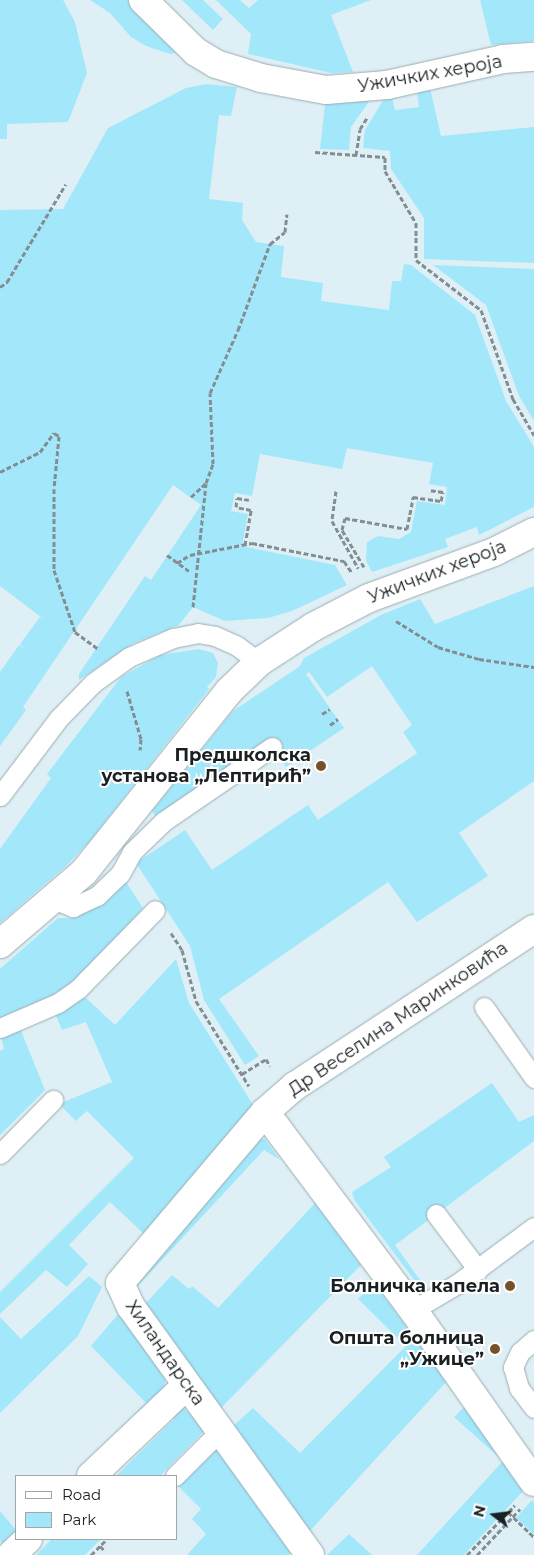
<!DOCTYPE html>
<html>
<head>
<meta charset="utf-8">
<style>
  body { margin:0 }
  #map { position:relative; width:534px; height:1555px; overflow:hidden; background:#def0f5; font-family:Montserrat,sans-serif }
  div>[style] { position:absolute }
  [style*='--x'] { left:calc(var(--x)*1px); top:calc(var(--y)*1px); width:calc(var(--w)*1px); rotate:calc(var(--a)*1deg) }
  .green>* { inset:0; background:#a3e7fb }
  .path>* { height:3px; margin-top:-1.5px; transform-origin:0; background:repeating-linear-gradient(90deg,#828e92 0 5px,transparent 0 7.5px) }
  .roads { filter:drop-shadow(0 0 1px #9bacb1) drop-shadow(0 0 1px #9bacb1) }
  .service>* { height:19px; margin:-9.5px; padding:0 9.5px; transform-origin:9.5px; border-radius:9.5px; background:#fff }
  .minor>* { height:28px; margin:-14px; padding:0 14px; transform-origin:14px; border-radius:14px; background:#fff }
  .dots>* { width:14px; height:14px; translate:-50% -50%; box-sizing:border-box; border:2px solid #fff; border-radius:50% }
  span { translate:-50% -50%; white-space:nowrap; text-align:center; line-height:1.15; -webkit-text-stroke:4px #fff; paint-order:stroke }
  .street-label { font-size:18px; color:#1a2022 }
  .poi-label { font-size:18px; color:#1a2022; font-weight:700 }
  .right { translate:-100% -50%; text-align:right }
  .legend { position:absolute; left:15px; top:1475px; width:162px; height:65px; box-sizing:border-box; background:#fff; border:1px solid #a3a6a7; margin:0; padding:6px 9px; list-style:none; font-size:15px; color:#1a2022 }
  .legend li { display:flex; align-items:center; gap:10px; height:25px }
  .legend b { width:25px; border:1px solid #a3a6a7 }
  .north { position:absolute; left:469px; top:1490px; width:50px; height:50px; -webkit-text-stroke:4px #fff; paint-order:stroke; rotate:285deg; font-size:14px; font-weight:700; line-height:20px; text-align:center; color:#1a2022 }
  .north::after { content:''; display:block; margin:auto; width:18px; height:22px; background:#1a2022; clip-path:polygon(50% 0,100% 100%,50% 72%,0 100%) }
</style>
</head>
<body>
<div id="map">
  <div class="green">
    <i style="clip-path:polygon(0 0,63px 0,75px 22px,87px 73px,68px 122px,7px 124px,7px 139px,0 139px)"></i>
    <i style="clip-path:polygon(90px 0,127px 0,179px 52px,170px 54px,146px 46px,131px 37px,110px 13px)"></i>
    <i style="clip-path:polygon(182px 0,203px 0,223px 19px,213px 30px)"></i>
    <i style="clip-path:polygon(216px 0,240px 0,249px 8px,258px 0,371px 0,331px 15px,353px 72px,331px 73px,248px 54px,251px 34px)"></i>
    <i style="clip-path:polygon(480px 0,534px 0,534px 41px,491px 45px)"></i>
    <i style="clip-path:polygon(206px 84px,237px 87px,231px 116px,219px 115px,209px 199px,243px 203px,242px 220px,256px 242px,284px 246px,281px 277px,323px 283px,321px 301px,389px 310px,392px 281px,401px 281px,404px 264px,411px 265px,475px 315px,506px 401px,534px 447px,534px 507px,479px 535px,477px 527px,445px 539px,448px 547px,372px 572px,366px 561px,367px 542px,378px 536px,399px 539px,411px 532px,417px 501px,445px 505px,447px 487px,429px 484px,433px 463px,347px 448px,342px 469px,260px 454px,252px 496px,235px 493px,231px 511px,248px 514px,242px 546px,335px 565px,347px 585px,292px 611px,268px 618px,225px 621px,193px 607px,179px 625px,132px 644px,79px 680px,79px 674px,145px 576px,151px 580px,201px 505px,173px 485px,23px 707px,26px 710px,0 746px,0 672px,10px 658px,15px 662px,10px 658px,19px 645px,25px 648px,20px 644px,40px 617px,45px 620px,0 586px,0 210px,63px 209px,108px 128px,186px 88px)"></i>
    <i style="clip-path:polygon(430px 88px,441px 136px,534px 127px,534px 263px,424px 259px,424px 218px,391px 169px,390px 151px,363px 148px,365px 130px,385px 97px,392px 97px,395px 110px,419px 107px,417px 91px)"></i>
    <i style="clip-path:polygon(371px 99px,351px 127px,349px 150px,320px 149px,325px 104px)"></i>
    <i style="clip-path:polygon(433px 265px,534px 269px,534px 421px,519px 396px,486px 305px)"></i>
    <i style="clip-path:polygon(534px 586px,534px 781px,459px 833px,488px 876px,417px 922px,388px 882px,219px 999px,259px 1056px,245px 1065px,204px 1000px,190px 946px,136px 863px,185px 830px,212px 870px,308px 805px,318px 820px,417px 753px,403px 732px,412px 725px,372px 666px,327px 697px,309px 672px,306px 674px,344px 728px,286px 767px,277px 753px,157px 818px,152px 811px,233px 711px,300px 666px,304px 658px,381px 615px,420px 599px,435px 624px)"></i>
    <i style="clip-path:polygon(199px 649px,213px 653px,218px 663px,216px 677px,207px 687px,209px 689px,90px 841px,67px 865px,0 923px,0 849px,51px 778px,47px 774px,121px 677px,160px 655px)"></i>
    <i style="clip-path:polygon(124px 879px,143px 908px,79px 978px,49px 1000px,0 1022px,0 969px,58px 918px,74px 918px)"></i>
    <i style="clip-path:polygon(176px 959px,189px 1003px,255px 1108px,144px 1234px,110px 1202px,69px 1245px,88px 1264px,67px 1287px,46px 1270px,0 1314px,0 1292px,134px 1158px,87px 1111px,76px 1121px,59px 1104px,112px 1082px,86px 1022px,62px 1030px,54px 1011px,85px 997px,115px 1025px)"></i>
    <i style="clip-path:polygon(19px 1026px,45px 1090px,0 1135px,0 1051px,4px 1049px,0 1033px)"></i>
    <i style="clip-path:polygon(492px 1083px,519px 1122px,534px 1115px,534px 1141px,395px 1245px,425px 1287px,418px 1285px,355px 1201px,352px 1192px,391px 1167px,384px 1157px)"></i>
    <i style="clip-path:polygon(258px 1139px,265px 1139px,280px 1160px,264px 1150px,135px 1289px,134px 1283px)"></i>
    <i style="clip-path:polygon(315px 1203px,361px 1265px,220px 1409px,145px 1304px,172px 1275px,189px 1289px,192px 1286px,218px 1308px)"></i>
    <i style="clip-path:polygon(89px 1276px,102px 1287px,78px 1336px,0 1413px,0 1317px,21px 1339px)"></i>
    <i style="clip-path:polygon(374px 1283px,447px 1381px,309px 1532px,233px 1426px,253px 1408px,300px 1453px,406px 1346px,358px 1299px)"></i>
    <i style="clip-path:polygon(120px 1312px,166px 1378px,163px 1394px,79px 1476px,74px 1476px,146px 1403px,91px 1346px)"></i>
    <i style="clip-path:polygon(465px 1406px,524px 1490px,464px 1555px,417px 1555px,503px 1461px,454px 1417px)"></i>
    <i style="clip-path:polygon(183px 1407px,205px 1430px,160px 1476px,116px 1476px,174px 1419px,171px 1411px)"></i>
    <i style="clip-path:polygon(216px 1447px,291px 1550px,289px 1555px,187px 1555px,206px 1534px,192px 1519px,201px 1509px,179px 1487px)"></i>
    <i style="clip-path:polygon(532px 1500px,534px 1503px,534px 1534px,516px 1518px)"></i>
    <i style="clip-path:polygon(0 1511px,16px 1530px,16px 1537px,5px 1547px,0 1541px)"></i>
    <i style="clip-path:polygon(349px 1534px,372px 1555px,327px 1555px)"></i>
    <i style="clip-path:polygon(52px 1539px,101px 1539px,85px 1555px,36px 1555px)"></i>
  </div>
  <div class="path">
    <i style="--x:315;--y:152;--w:70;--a:4.1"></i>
    <i style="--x:385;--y:157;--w:14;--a:90"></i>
    <i style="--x:385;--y:171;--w:61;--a:59.2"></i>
    <i style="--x:416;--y:223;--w:37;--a:90"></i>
    <i style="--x:416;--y:260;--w:82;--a:37.6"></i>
    <i style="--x:481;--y:310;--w:95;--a:70.2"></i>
    <i style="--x:513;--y:399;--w:42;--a:59.7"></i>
    <i style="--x:356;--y:155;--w:26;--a:-81"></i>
    <i style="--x:360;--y:129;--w:13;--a:-58"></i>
    <i style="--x:0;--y:287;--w:9;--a:-36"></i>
    <i style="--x:7;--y:282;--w:114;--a:-59"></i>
    <i style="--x:0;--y:472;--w:45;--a:-26.6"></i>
    <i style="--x:40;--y:452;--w:24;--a:-54"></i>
    <i style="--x:54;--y:433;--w:6;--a:31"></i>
    <i style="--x:59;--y:436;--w:53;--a:95.4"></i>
    <i style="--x:54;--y:489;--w:81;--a:90"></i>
    <i style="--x:54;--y:570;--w:65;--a:71.3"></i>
    <i style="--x:75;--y:632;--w:29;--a:36"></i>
    <i style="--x:336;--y:491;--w:30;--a:98"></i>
    <i style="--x:332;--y:521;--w:54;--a:61"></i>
    <i style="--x:191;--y:497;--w:21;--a:-43"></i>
    <i style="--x:206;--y:483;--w:20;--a:-70"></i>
    <i style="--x:213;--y:464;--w:71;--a:-92.4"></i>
    <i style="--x:210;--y:393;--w:69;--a:-66"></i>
    <i style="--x:238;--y:330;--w:92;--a:-69.6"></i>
    <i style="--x:270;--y:244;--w:19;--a:-39"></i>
    <i style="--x:285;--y:232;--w:18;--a:-84"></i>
    <i style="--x:245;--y:545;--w:36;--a:-80"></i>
    <i style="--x:251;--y:510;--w:15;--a:-169"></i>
    <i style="--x:236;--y:507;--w:9;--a:-84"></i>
    <i style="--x:237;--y:498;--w:12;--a:9"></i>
    <i style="--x:167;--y:555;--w:27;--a:36"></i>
    <i style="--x:177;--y:563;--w:15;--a:-32"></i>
    <i style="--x:190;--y:555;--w:63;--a:-11"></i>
    <i style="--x:252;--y:543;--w:94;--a:11.1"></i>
    <i style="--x:344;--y:561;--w:14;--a:56"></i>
    <i style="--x:364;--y:567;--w:43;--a:-120.7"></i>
    <i style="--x:342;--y:530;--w:12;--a:-76"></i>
    <i style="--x:345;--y:518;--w:63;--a:10.1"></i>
    <i style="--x:407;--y:529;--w:33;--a:-79"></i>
    <i style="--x:413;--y:497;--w:28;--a:8"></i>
    <i style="--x:441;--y:501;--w:9;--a:-77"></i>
    <i style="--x:443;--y:492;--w:15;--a:-172"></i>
    <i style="--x:193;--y:607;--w:124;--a:-84"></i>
    <i style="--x:396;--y:621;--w:49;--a:31.8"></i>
    <i style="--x:438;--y:647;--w:43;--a:16.3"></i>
    <i style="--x:479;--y:659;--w:56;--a:8.3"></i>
    <i style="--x:127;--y:691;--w:50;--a:73.7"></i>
    <i style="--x:141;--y:739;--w:11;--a:95"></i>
    <i style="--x:322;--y:714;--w:9;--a:-32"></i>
    <i style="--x:330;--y:725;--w:10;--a:-37"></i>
    <i style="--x:171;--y:933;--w:20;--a:57"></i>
    <i style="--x:182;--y:950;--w:53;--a:74.6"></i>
    <i style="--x:196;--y:1001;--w:100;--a:58.1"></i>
    <i style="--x:242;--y:1074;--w:28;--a:-32"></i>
    <i style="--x:266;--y:1059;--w:8;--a:60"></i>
    <i style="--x:508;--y:1512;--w:36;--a:44"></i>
    <i style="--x:100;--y:1546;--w:6;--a:45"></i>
    <i style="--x:91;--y:1555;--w:23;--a:-45"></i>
    <i style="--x:467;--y:1555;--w:69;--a:-46.2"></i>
    <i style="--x:477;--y:1555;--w:63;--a:-46.9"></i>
  </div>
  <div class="roads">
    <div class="service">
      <i style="--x:0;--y:796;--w:98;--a:-52.9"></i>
      <i style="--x:59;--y:718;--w:49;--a:-45.8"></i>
      <i style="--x:93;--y:683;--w:44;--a:-35.8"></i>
      <i style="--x:129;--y:657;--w:48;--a:-23.4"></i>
      <i style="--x:173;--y:638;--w:25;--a:-11"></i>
      <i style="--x:198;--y:633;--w:17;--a:10"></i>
      <i style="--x:215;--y:636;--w:24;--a:24"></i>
      <i style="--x:237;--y:646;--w:27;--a:36"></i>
      <i style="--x:53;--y:899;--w:22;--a:22"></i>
      <i style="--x:73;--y:907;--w:26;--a:-25"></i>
      <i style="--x:97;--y:896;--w:32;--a:-44"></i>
      <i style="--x:120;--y:874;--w:25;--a:-61"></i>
      <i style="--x:132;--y:852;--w:45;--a:-44.1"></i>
      <i style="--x:164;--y:821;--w:131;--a:-34.4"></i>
      <i style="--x:484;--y:1007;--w:87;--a:54.8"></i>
      <i style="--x:0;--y:1028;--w:63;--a:-23.3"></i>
      <i style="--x:58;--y:1003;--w:24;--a:-35"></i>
      <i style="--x:78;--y:989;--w:110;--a:-45.7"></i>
      <i style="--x:0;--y:1154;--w:76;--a:-45.5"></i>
      <i style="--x:436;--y:1214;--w:70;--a:53.1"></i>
      <i style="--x:413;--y:1310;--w:51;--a:-30.6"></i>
      <i style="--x:457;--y:1284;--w:96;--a:-36.5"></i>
      <i style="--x:534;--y:1340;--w:18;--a:139"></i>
      <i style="--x:520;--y:1352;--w:17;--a:115"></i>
      <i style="--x:513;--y:1367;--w:22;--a:74"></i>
      <i style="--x:519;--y:1388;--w:25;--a:53"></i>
      <i style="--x:175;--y:1476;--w:64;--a:-45"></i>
    </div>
    <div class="minor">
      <i style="--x:143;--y:0;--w:74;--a:44.5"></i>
      <i style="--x:196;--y:52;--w:23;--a:31"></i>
      <i style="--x:216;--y:64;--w:47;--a:17.3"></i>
      <i style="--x:261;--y:78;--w:66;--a:10.5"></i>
      <i style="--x:326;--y:90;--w:61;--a:-4.7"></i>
      <i style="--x:387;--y:85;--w:119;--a:-12.6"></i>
      <i style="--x:503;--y:59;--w:31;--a:-4"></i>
      <i style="--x:0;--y:944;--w:111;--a:-40.6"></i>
      <i style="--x:84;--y:872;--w:232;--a:-51.3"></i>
      <i style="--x:229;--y:691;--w:42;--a:-44"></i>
      <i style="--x:259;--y:662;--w:64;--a:-32.9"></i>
      <i style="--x:313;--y:627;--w:63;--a:-27.4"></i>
      <i style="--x:369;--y:598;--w:133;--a:-20.2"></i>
      <i style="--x:494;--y:552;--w:45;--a:-26.6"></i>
      <i style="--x:265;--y:1112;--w:247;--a:53.2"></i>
      <i style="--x:413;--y:1310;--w:210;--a:54.9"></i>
      <i style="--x:91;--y:1476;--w:132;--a:-43.5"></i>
      <i style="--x:11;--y:1555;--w:23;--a:-43"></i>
      <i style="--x:310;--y:1555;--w:306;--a:-125.8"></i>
      <i style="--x:131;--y:1307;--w:26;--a:-115"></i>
      <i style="--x:120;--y:1283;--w:224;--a:-49.7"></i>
      <i style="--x:265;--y:1112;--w:40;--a:-41"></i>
      <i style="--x:295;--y:1086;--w:286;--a:-33.3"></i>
    </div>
  </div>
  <div class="dots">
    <i style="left:321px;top:766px;background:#74522a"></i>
    <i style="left:510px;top:1286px;background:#74522a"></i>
    <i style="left:495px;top:1349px;background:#74522a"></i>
  </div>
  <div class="street-label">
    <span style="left:430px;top:74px;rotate:-10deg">Ужичких хероја</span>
    <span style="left:437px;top:572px;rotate:-21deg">Ужичких хероја</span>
    <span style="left:398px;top:1019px;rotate:-34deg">Др Веселина Маринковића</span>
    <span style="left:165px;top:1353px;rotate:55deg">Хиландарска</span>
  </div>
  <div class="poi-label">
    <span class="right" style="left:311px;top:766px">Предшколска<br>установа „Лептирић”</span>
    <span class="right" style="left:500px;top:1286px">Болничка капела</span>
    <span class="right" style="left:484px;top:1349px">Општа болница<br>„Ужице”</span>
  </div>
  <ul class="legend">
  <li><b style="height:6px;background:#fff"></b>Road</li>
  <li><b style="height:14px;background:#a3e7fb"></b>Park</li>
  </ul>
  <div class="north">N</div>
</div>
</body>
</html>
